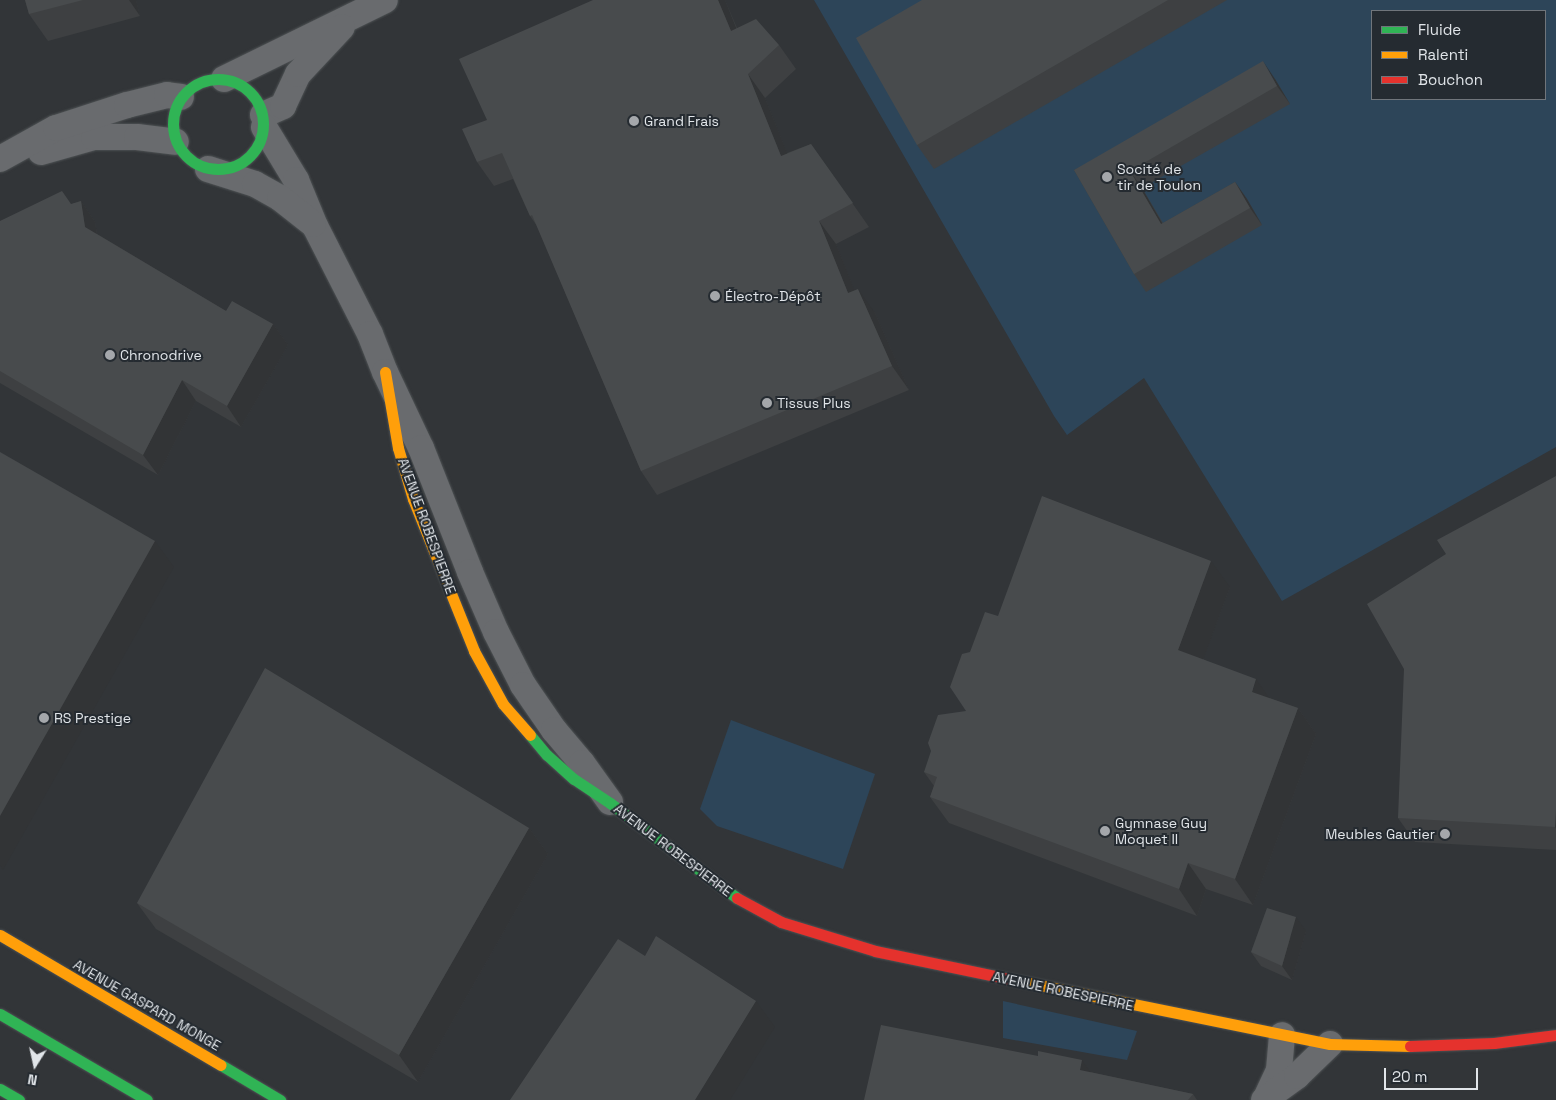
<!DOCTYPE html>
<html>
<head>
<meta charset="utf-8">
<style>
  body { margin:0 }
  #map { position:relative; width:1556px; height:1100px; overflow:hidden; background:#323538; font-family:"Space Grotesk",sans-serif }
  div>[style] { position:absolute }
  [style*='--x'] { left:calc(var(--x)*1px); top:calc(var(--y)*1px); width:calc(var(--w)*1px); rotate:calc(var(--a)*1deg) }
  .green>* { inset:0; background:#2d4559 }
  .roads { filter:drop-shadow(0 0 1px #4e5254) drop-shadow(0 0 1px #4e5254) }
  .street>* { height:26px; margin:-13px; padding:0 13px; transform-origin:13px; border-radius:13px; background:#696b6e }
  .fast>* { height:11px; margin:-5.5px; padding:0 5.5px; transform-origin:5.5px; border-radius:5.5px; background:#30b455 }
  .fast>.ring { margin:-5.5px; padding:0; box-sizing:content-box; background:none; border:11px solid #30b455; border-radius:50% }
  .slow>* { height:11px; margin:-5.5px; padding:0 5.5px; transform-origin:5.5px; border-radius:5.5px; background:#ff9f0a }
  .jam>* { height:11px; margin:-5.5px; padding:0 5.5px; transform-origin:5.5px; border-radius:5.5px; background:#e5322d }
  .wall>* { inset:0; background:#3e4042 }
  .shaded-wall>* { inset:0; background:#323436 }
  .building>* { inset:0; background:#484b4d }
  .dots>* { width:14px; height:14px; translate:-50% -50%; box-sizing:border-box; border:2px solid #252b31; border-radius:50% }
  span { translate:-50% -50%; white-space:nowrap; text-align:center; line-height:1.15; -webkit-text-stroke:4px #252b31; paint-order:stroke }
  .poi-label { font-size:14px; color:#e1e5e9 }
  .left { translate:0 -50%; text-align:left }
  .right { translate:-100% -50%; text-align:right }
  .street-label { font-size:14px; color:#e1e5e9 }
  .legend { position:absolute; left:1371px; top:10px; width:175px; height:90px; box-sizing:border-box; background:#252b31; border:1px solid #70757b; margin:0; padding:6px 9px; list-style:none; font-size:15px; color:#e1e5e9 }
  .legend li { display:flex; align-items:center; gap:10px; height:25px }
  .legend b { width:25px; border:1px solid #70757b }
  .north { position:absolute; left:10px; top:1040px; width:50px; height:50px; -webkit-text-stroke:4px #252b31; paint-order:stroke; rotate:190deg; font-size:14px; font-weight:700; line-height:20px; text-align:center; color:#e1e5e9 }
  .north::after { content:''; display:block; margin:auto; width:18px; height:22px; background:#e1e5e9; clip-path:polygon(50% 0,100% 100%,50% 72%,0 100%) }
  .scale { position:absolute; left:1384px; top:1068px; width:94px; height:22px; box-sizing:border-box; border:2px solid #e1e5e9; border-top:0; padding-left:6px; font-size:15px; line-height:18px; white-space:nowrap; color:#e1e5e9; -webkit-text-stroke:4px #252b31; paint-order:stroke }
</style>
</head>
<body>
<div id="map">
  <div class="green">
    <i style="clip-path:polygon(evenodd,814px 0,1556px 0,1556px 447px,1282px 601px,1144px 378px,1067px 435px,1054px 416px,814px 0,1372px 11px,1545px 11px,1545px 99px,1372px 99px,1372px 11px)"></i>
    <i style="clip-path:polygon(731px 720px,875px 774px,843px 869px,717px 826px,700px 809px)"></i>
    <i style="clip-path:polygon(1003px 1001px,1137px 1031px,1127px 1060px,1003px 1038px)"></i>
  </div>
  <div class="roads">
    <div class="street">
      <i style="--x:224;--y:79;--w:179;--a:-26.1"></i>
      <i style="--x:263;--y:115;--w:22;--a:-24"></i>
      <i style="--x:283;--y:106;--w:35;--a:-65"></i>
      <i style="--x:298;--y:74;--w:64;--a:-46.9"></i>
      <i style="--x:264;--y:127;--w:62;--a:58.9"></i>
      <i style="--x:296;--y:180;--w:50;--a:67.6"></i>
      <i style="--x:315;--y:226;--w:121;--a:63"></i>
      <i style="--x:370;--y:334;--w:41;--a:68.5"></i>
      <i style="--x:385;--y:372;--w:84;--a:64.7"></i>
      <i style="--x:421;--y:448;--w:133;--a:68.4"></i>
      <i style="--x:470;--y:572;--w:65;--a:66.6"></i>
      <i style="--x:496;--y:632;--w:59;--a:63"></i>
      <i style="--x:523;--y:685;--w:55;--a:55.4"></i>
      <i style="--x:554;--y:730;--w:43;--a:49.7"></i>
      <i style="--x:582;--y:763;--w:48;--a:54.3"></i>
      <i style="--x:41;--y:152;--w:55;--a:-15.8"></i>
      <i style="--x:94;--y:137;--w:43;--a:0"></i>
      <i style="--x:137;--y:137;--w:39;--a:7"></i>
      <i style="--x:0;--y:159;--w:64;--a:-29"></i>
      <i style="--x:56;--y:128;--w:75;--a:-17.9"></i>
      <i style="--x:127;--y:105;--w:41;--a:-14"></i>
      <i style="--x:167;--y:95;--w:14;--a:8"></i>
      <i style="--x:208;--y:169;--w:49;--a:17.7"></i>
      <i style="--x:255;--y:184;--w:29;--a:29"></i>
      <i style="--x:280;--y:198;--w:42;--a:38.2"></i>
      <i style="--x:1266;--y:1098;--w:31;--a:-65"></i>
      <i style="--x:1279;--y:1070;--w:35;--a:-85"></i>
      <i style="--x:1264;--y:1100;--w:41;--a:-36"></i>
      <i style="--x:1297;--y:1076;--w:46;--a:-44.1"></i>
    </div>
    <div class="fast">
      <i class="ring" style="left:173px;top:79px;width:79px;height:79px"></i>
      <i style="--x:530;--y:735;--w:26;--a:50"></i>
      <i style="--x:547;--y:755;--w:36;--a:42"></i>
      <i style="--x:574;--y:779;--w:43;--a:33.7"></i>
      <i style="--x:610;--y:803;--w:159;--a:36.8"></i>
      <i style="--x:0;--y:1014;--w:170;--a:30.3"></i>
      <i style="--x:221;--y:1065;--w:69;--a:30.7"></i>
      <i style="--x:0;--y:1089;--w:22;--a:30"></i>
    </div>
    <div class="slow">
      <i style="--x:385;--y:372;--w:77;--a:80.3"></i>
      <i style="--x:398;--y:448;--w:53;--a:73.6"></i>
      <i style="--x:413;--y:499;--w:164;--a:68.1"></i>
      <i style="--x:474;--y:651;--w:60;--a:61.3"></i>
      <i style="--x:503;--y:704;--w:41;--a:48.9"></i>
      <i style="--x:0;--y:935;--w:256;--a:30.5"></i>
      <i style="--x:1020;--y:981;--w:316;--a:11.5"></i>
      <i style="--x:1330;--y:1044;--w:80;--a:1.4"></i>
    </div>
    <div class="jam">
      <i style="--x:737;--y:898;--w:50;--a:28.6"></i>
      <i style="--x:781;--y:922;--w:98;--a:17.1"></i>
      <i style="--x:875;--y:951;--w:148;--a:11.7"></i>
      <i style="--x:1410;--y:1046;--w:84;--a:-2"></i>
      <i style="--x:1494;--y:1043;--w:63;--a:-7.4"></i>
    </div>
  </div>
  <div class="wall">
    <i style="clip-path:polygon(25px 0,136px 0,140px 16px,48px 41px,29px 14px)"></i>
    <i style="clip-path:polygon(593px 0,725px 0,737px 28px,779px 45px,796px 69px,765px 98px,787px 153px,811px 144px,869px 227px,836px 244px,854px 290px,875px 313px,909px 390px,657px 495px,641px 471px,537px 226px,530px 216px,513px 179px,494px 186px,477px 162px)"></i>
    <i style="clip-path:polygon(922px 0,1227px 0,934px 169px,917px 145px)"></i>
    <i style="clip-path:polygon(1275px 79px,1290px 104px,1142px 188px,1163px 223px,1235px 182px,1247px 199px,1262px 225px,1146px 292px,1134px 274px,1074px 170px)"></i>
    <i style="clip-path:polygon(81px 201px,95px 222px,97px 234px,226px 311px,273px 324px,288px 345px,241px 427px,196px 401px,158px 475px,0 383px,0 221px,72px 204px)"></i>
    <i style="clip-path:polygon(1556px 476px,1556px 850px,1415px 842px,1398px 818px)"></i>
    <i style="clip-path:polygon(1230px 587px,1203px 659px,1269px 698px,1298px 708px,1316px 734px,1253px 905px,1206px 889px,1197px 916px,949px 823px,930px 797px,934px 786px,924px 772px,966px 711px,970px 652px,998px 616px)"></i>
    <i style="clip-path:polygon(529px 828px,548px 854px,418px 1082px,156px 929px,137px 903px)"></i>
    <i style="clip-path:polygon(1306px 931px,1292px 980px,1261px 966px,1251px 952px)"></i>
    <i style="clip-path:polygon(1090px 1072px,1193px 1094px,1197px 1100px,864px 1100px)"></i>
  </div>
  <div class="shaded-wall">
    <i style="clip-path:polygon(129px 0,136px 0,140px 16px)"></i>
    <i style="clip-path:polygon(718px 0,725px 0,747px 55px,731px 31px)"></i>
    <i style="clip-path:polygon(1263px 61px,1275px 79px,1290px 104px,1277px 86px)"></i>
    <i style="clip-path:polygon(748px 74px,765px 98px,798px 180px,781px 156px)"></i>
    <i style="clip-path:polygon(1130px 171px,1142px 188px,1173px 242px,1161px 224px)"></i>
    <i style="clip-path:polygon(1235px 182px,1247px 199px,1262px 225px,1250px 208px)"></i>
    <i style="clip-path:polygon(81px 201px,95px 222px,99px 248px,85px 227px)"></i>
    <i style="clip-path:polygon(819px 221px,836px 244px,865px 317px,848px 293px)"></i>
    <i style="clip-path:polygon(858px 289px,875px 313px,909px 390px,892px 366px)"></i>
    <i style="clip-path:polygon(273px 324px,288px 345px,241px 427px,227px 406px)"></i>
    <i style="clip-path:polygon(182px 380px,196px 401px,158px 475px,143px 455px)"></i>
    <i style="clip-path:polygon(155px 541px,174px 567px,3px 870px,0 865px,0 816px)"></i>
    <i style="clip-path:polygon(1211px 561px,1230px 587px,1197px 676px,1178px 650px)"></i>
    <i style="clip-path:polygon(1256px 679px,1274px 705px,1252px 692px)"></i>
    <i style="clip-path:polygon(1298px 708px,1316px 734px,1253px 905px,1235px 879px)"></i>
    <i style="clip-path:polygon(1556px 809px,1556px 829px,1555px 827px)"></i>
    <i style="clip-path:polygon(529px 828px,548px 854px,418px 1082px,399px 1055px)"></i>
    <i style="clip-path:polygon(1188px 863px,1206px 889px,1197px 916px,1179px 889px)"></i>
    <i style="clip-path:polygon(1296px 917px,1306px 931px,1292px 980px,1282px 966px)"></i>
    <i style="clip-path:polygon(756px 1001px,775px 1027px,730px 1100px,695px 1100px)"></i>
    <i style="clip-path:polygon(1082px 1060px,1100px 1086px,1080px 1070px)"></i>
  </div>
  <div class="building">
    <i style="clip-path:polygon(25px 0,83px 0,29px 14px)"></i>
    <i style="clip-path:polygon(593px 0,718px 0,731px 31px,756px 19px,779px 45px,748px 74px,781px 156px,811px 144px,853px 203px,819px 221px,848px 293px,858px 289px,892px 366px,641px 471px,532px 215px,530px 216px,502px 153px,477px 162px,462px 129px,487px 120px,459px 59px)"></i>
    <i style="clip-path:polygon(922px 0,1168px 0,917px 145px,856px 38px)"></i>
    <i style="clip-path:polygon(1263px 61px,1277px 86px,1130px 171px,1161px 224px,1235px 182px,1250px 208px,1134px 274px,1074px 170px)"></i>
    <i style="clip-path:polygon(62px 191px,71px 204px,81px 201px,85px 227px,226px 311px,232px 301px,273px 324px,227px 406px,182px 380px,143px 455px,0 371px,0 221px)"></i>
    <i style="clip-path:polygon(0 452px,155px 541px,0 816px)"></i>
    <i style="clip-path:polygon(1556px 476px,1556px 809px,1555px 827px,1398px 818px,1404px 669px,1367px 604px,1446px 554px,1437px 540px)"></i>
    <i style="clip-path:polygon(1042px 496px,1211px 561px,1178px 650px,1256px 679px,1252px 692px,1298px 708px,1235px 879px,1188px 863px,1179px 889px,930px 797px,937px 777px,924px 772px,931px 751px,928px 743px,938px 715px,966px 711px,950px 687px,962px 654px,970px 652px,985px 612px,998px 616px)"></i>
    <i style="clip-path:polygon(265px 668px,529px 828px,399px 1055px,137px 903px)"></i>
    <i style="clip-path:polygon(1267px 908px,1296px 917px,1282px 966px,1251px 952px)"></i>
    <i style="clip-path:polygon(656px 936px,756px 1001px,695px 1100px,510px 1100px,618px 939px,645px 956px)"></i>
    <i style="clip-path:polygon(881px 1025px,1038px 1056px,1038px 1051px,1082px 1060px,1080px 1070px,1193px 1094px,1188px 1100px,864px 1100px)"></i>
  </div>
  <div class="dots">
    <i style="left:634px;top:121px;background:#a4a7ab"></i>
    <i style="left:1107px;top:177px;background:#a4a7ab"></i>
    <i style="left:715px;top:296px;background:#a4a7ab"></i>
    <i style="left:110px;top:355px;background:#a4a7ab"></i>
    <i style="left:767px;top:403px;background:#a4a7ab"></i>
    <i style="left:44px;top:718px;background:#a4a7ab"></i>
    <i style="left:1105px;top:831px;background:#a4a7ab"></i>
    <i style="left:1445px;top:834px;background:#a4a7ab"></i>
  </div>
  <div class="poi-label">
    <span class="left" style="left:644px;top:121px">Grand Frais</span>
    <span class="left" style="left:1117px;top:177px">Socité de<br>tir de Toulon</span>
    <span class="left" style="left:725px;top:296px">Électro-Dépôt</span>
    <span class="left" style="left:120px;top:355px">Chronodrive</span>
    <span class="left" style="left:777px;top:403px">Tissus Plus</span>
    <span class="left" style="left:54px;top:718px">RS Prestige</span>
    <span class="left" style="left:1115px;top:831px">Gymnase Guy<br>Moquet II</span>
    <span class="right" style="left:1435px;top:834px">Meubles Gautier</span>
  </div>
  <div class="street-label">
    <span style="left:427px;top:526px;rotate:70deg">AVENUE ROBESPIERRE</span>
    <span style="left:673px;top:850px;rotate:37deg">AVENUE ROBESPIERRE</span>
    <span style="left:1063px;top:991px;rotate:12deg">AVENUE ROBESPIERRE</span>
    <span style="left:147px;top:1005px;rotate:30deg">AVENUE GASPARD MONGE</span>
  </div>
  <ul class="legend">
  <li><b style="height:6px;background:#30b455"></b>Fluide</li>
  <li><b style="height:6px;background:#ff9f0a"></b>Ralenti</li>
  <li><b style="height:6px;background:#e5322d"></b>Bouchon</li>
  </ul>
  <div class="north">N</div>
  <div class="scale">20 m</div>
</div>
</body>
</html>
